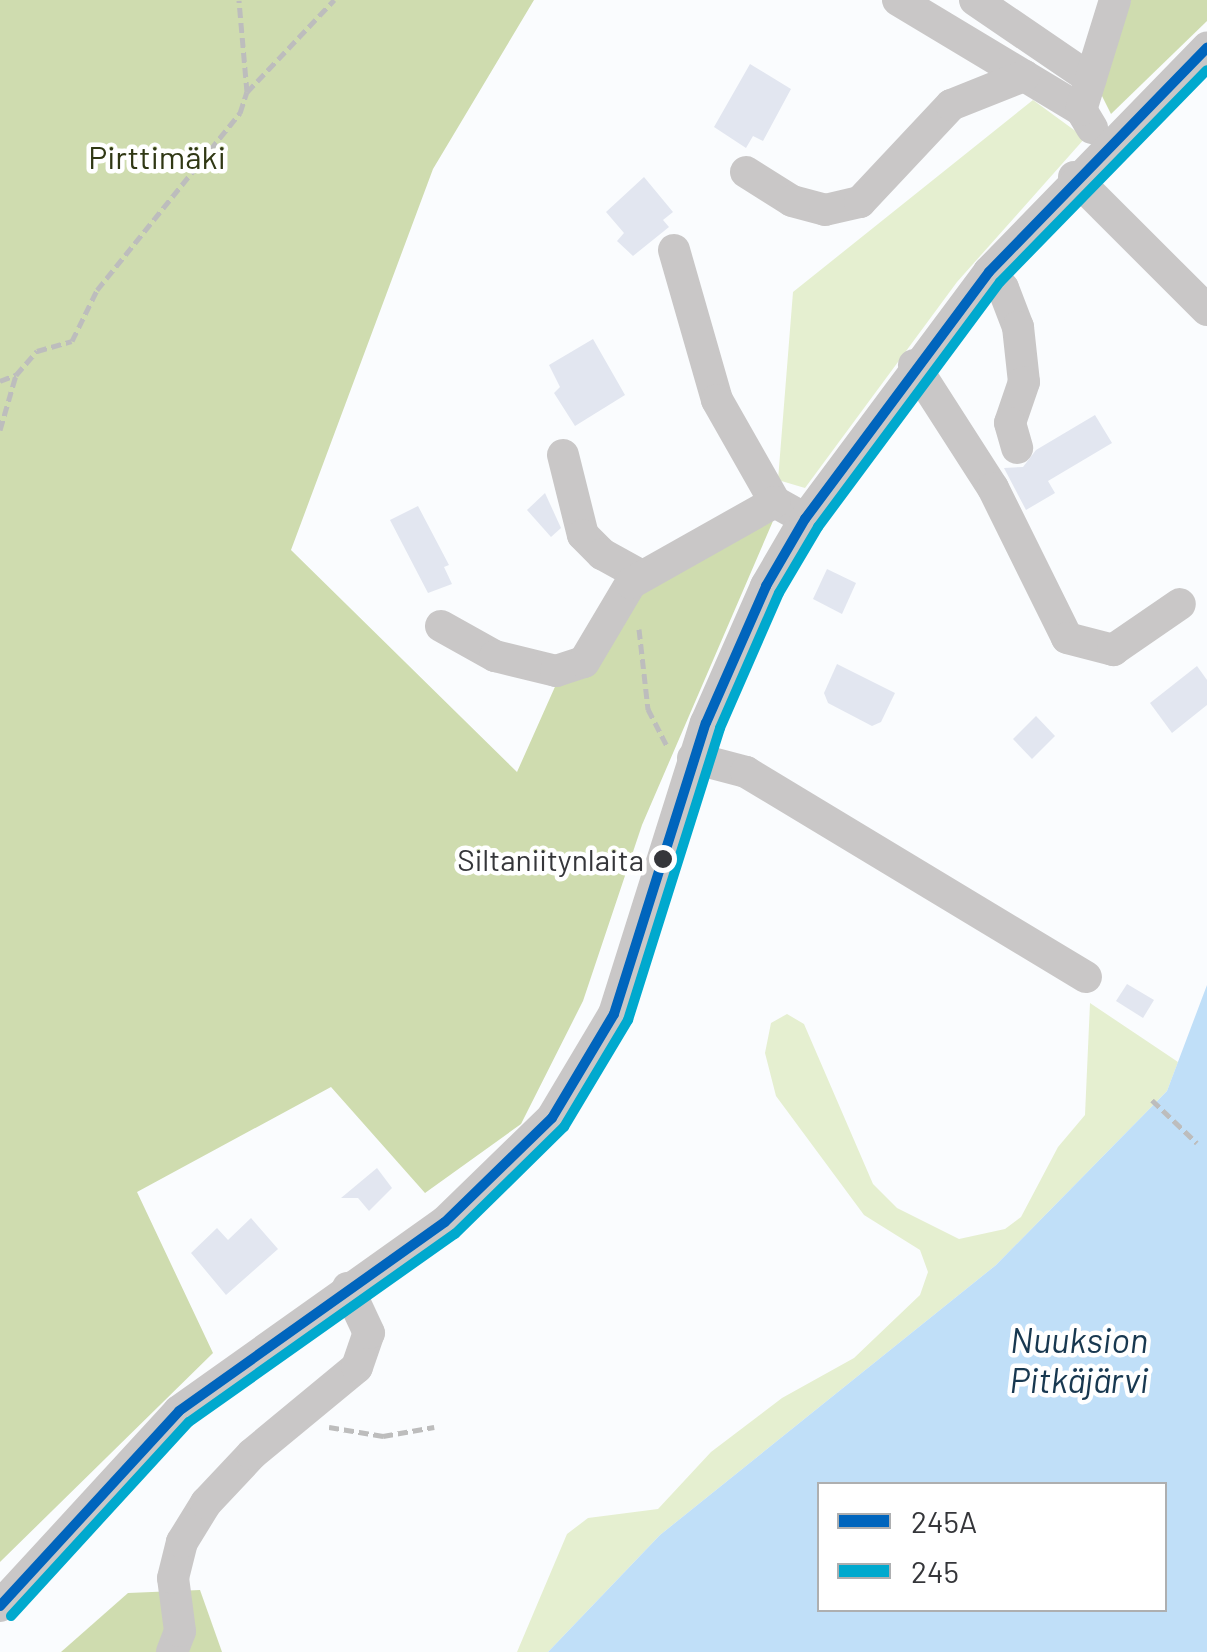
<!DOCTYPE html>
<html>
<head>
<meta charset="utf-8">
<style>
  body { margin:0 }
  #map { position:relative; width:1207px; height:1652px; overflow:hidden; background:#fafcfe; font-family:Barlow,sans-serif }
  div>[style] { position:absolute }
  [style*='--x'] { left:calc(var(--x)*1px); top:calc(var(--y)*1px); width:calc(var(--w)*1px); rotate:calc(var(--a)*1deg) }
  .green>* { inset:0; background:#e5efd0 }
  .forest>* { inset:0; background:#cfdcaf }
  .water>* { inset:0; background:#c0dff8 }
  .building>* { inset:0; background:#e2e6f0 }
  .path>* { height:5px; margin-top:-2.5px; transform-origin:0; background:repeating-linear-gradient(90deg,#bdbdbd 0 10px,transparent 0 15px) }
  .minor>* { height:32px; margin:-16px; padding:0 16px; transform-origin:16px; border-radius:16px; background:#c9c7c7 }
  .bus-1>* { height:10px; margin:-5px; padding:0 5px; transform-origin:5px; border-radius:5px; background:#0065bd }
  .bus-2>* { height:10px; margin:-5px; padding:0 5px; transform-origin:5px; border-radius:5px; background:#00a9ce }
  .dots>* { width:28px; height:28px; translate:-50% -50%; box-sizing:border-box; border:5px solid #fff; border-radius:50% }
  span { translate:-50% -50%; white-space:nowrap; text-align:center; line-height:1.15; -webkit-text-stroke:9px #fff; paint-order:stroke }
  .bus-label { font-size:30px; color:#35363a }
  .right { translate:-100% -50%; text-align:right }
  .park-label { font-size:32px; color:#303814 }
  .water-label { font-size:35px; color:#183850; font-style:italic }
  .legend { position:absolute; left:817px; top:1482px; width:350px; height:130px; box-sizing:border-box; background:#fff; border:2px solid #aeafb0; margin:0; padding:12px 18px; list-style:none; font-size:30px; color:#35363a }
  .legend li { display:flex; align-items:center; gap:20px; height:50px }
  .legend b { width:50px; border:2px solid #aeafb0 }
</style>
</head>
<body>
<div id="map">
  <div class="green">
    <i style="clip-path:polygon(1033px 100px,1085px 138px,957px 282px,805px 488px,778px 480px,793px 292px)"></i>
    <i style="clip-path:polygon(1090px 1003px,1178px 1062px,1167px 1091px,996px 1265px,660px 1535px,548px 1652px,517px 1652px,567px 1534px,588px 1518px,658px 1509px,711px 1452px,782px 1398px,854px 1358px,920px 1295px,928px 1272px,920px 1250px,864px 1215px,776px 1096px,765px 1053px,771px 1023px,787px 1014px,804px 1024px,873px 1184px,897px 1208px,959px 1239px,1005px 1229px,1021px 1217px,1058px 1147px,1085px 1115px)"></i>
  </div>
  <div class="forest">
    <i style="clip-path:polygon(0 0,534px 0,433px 169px,291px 550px,517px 772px,558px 680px,643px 585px,773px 521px,642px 825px,583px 1001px,521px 1124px,425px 1193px,331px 1087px,137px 1192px,213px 1353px,0 1562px)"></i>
    <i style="clip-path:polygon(1131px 0,1207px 0,1207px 21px,1111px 114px,1099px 90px)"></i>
    <i style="clip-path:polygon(200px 1590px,222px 1652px,61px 1652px,128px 1593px)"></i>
  </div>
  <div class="water">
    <i style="clip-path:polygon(evenodd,1207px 985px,1207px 1652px,548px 1652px,660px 1535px,996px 1265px,1167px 1091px,1207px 985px,820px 1484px,1164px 1484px,1164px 1610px,820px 1610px,820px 1484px)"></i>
  </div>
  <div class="building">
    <i style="clip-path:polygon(750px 64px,791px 89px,763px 141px,753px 136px,746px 148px,714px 127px)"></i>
    <i style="clip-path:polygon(644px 177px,673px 212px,663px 220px,669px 227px,633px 256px,617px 241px,624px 233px,606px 212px)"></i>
    <i style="clip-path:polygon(593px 339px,625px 395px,575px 426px,554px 393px,560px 387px,549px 365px)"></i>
    <i style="clip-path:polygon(1095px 415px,1112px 443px,1048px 481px,1055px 493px,1026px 510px,1004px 468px,1023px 467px,1036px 450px)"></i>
    <i style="clip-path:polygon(545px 493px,561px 528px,551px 537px,527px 510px)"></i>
    <i style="clip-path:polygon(418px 506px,449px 565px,444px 567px,452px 584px,428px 593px,390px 520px)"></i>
    <i style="clip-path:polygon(827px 569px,856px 583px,842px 614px,813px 599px)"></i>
    <i style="clip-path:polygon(837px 664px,895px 693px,881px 722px,872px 726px,828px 703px,824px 693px)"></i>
    <i style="clip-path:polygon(1197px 666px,1207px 680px,1207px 705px,1172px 733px,1150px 703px)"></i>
    <i style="clip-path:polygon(1036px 716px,1055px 736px,1032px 759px,1013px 739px)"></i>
    <i style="clip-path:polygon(1127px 984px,1154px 1000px,1143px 1018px,1116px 1001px)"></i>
    <i style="clip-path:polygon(377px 1168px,392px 1188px,369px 1211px,358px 1198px,341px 1198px)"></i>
    <i style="clip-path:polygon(251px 1218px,278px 1249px,226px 1295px,191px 1253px,217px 1228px,228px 1240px)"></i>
  </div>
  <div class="path">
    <i style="--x:247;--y:92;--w:127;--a:-46.6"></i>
    <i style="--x:0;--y:381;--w:17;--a:-21"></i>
    <i style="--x:16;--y:375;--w:32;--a:-49"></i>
    <i style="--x:37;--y:351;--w:36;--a:-16"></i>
    <i style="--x:72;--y:341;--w:57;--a:-63.9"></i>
    <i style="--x:97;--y:290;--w:228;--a:-51.1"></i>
    <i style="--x:240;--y:113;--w:22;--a:-72"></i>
    <i style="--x:247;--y:92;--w:92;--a:-95"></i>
    <i style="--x:0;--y:430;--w:57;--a:-73.8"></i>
    <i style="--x:639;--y:629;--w:81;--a:83.6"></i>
    <i style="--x:648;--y:709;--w:42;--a:62.8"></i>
    <i style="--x:1152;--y:1100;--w:62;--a:43.7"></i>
    <i style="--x:329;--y:1427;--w:55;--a:9.5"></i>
    <i style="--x:383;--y:1436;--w:52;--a:-10"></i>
  </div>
  <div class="minor">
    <i style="--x:898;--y:0;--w:214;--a:31"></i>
    <i style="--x:975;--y:0;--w:140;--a:34.3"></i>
    <i style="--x:1092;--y:128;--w:21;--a:-121"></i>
    <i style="--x:1081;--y:110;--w:115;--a:-72.8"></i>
    <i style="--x:746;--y:172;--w:54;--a:32.2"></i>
    <i style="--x:792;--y:201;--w:34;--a:15"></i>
    <i style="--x:825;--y:210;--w:36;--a:-13"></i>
    <i style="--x:860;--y:202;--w:133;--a:-46.8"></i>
    <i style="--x:951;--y:105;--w:79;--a:-21.7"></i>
    <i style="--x:1074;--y:177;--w:188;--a:45"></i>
    <i style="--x:674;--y:250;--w:156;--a:74"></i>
    <i style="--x:717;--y:400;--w:117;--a:60.4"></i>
    <i style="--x:775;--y:502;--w:21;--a:29"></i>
    <i style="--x:989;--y:272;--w:21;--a:49"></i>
    <i style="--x:1003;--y:288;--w:42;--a:69"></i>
    <i style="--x:1018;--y:327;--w:55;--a:83.8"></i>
    <i style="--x:1024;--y:382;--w:43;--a:108.9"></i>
    <i style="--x:1010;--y:423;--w:26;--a:74"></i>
    <i style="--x:914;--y:365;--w:146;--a:57.3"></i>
    <i style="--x:993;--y:488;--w:167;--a:63.7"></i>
    <i style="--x:1067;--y:638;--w:48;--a:14.6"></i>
    <i style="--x:1113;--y:650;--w:81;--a:-34.5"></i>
    <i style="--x:563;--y:455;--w:82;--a:76"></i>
    <i style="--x:583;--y:535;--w:27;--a:45"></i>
    <i style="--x:602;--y:554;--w:46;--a:28.8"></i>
    <i style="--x:441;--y:626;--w:62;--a:29.1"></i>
    <i style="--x:495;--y:656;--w:63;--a:13.8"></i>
    <i style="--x:556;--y:671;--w:29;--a:-18"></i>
    <i style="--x:584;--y:662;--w:92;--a:-59.3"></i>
    <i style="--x:631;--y:583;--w:165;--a:-29.4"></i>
    <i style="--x:693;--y:758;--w:55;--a:14.8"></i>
    <i style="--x:746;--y:772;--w:397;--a:31.1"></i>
    <i style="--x:0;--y:1606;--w:265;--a:-47.4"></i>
    <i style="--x:179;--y:1411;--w:326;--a:-35.4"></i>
    <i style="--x:445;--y:1222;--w:149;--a:-44.2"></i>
    <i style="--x:552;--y:1118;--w:121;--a:-59.2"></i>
    <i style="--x:614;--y:1014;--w:305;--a:-72.5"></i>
    <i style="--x:706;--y:723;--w:150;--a:-66.3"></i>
    <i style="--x:766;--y:586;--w:78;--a:-59.8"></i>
    <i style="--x:805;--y:519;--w:308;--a:-53.3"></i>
    <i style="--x:989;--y:272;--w:313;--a:-45.8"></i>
    <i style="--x:172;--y:1652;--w:22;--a:-69"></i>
    <i style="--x:180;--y:1631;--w:53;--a:-97.5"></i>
    <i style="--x:173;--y:1578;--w:37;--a:-76"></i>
    <i style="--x:182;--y:1542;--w:46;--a:-58.4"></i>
    <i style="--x:206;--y:1503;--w:67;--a:-46.8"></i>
    <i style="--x:252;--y:1454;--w:136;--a:-39.6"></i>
    <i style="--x:357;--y:1367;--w:36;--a:-71"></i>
    <i style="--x:369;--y:1333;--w:50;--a:-115"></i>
  </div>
  <div class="bus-1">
    <i style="--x:0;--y:1606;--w:265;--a:-47.4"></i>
    <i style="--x:179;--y:1411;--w:326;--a:-35.4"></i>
    <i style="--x:445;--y:1222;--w:149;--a:-44.2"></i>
    <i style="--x:552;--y:1118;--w:121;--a:-59.2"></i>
    <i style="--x:614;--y:1014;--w:305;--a:-72.5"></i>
    <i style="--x:706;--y:723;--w:150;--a:-66.3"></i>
    <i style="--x:766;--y:586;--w:78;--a:-59.8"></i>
    <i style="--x:805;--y:519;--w:308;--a:-53.3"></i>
    <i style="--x:989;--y:272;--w:313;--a:-45.8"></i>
  </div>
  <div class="bus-2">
    <i style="--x:11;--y:1616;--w:263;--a:-47.5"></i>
    <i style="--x:189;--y:1422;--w:326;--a:-35.3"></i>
    <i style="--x:455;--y:1234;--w:153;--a:-44.5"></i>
    <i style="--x:564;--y:1127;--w:125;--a:-59.1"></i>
    <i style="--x:628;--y:1020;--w:306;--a:-72.5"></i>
    <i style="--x:720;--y:728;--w:147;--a:-66.4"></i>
    <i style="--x:779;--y:593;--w:77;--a:-59.4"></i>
    <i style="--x:818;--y:527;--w:305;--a:-53.4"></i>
    <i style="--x:1000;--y:282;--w:296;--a:-45.7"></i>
  </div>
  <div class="dots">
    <i style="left:663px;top:859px;background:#35363a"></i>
  </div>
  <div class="bus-label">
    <span class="right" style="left:644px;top:859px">Siltaniitynlaita</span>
  </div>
  <div class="park-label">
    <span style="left:157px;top:156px">Pirttimäki</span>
  </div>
  <div class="water-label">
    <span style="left:1079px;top:1359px">Nuuksion<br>Pitkäjärvi</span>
  </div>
  <ul class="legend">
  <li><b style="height:12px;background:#0065bd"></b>245A</li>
  <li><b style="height:12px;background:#00a9ce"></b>245</li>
  </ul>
</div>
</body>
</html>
